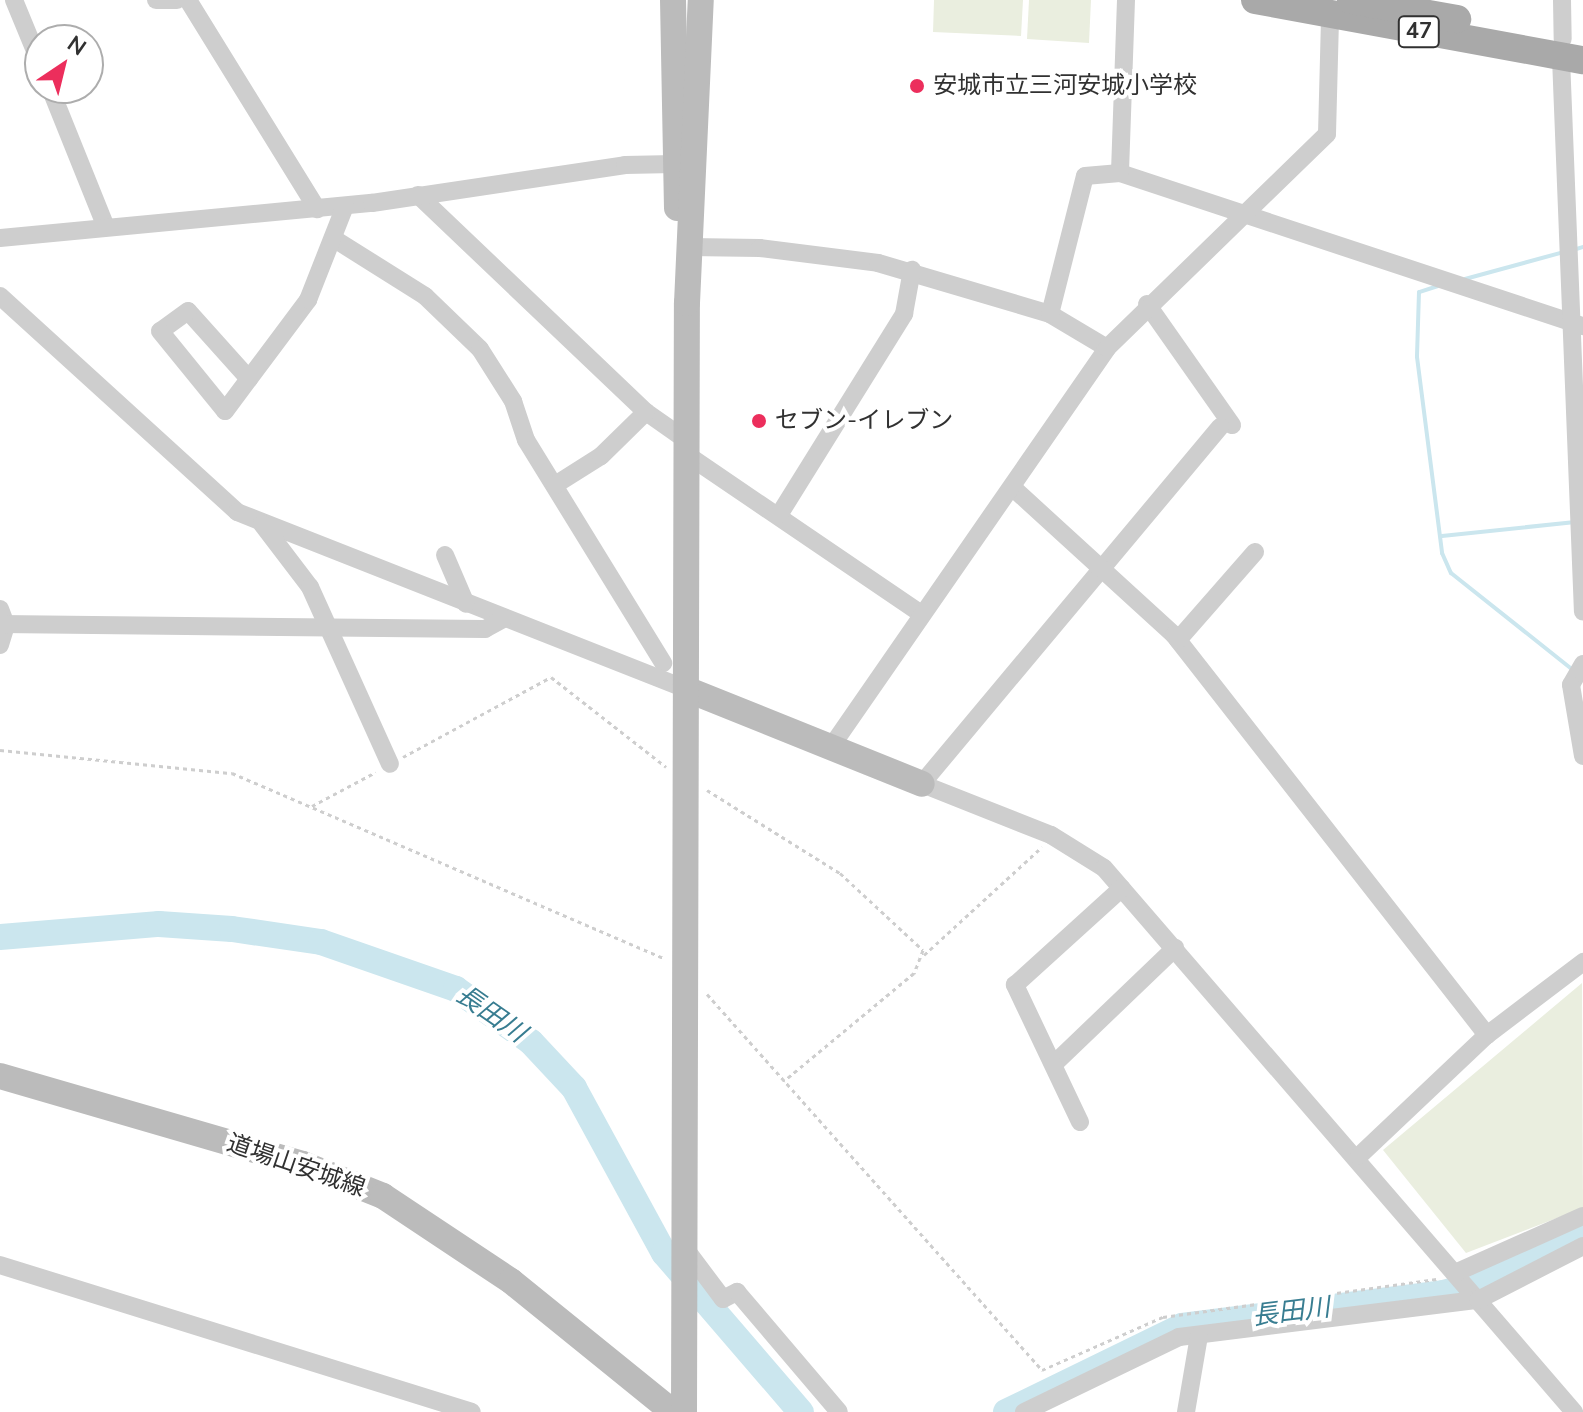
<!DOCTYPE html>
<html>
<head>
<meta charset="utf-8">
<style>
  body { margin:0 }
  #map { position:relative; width:1583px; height:1412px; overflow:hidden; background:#fff; font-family:"Nunito Sans","Noto Sans JP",sans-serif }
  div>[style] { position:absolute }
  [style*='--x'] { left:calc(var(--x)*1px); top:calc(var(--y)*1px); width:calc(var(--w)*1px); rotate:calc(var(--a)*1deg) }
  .green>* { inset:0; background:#eaeedf }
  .stream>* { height:4px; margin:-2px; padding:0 2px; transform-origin:2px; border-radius:2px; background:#cbe6ee }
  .river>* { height:26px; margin:-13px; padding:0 13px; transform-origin:13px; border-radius:13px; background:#cbe6ee }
  .path>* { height:3px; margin-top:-1.5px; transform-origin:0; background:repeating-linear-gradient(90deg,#cecece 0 4px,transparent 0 8px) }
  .street>* { height:18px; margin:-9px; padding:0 9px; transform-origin:9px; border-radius:9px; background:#cecece }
  .secondary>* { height:26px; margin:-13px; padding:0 13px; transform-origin:13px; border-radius:13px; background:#bbb }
  .primary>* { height:28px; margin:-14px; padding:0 14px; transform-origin:14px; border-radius:14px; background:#a9a9a9 }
  .dots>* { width:22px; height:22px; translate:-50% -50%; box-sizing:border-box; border:4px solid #fff; border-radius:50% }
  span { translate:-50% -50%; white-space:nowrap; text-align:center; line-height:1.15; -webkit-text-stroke:8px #fff; paint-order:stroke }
  .shield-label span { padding:2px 6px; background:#fff; border:2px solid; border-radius:6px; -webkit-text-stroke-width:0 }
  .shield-label { font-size:22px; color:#313131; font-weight:700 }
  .poi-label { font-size:24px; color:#313131 }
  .left { translate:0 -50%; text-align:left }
  .street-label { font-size:24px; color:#313131 }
  .water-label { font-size:26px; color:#387d91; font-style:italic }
  .north { position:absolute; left:24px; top:24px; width:80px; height:80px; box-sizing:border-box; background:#fff; border:2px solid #adadad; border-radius:50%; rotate:35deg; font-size:22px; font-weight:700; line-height:32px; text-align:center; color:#313131 }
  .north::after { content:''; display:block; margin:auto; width:28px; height:36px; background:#ec2e5c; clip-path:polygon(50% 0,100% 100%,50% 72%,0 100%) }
</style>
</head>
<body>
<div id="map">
  <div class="green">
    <i style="clip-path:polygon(934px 0,1023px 0,1021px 36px,933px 32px)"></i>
    <i style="clip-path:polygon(1029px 0,1091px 0,1089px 43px,1027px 39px)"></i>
    <i style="clip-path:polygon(1582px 983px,1583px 1208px,1466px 1253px,1383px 1150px)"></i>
  </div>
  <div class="stream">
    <i style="--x:1573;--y:250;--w:10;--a:-17"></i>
    <i style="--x:1465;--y:279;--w:103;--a:-15.3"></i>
    <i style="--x:1441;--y:285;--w:23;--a:162"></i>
    <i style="--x:1419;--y:292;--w:65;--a:91.8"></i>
    <i style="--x:1417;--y:357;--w:198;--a:82.7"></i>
    <i style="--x:1442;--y:553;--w:22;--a:66"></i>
    <i style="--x:1451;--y:573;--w:157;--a:38.5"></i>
    <i style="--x:1442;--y:536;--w:134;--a:-6"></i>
  </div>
  <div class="river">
    <i style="--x:0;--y:937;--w:160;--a:-4.7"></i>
    <i style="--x:159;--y:924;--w:73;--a:3.9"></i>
    <i style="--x:232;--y:929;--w:90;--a:8.3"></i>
    <i style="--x:321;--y:942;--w:143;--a:19.2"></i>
    <i style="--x:456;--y:989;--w:92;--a:35.2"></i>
    <i style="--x:531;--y:1042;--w:63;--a:46.9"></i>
    <i style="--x:574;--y:1088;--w:188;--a:61.4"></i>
    <i style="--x:664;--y:1253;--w:210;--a:49.3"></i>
    <i style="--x:1006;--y:1412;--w:196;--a:-26"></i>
    <i style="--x:1182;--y:1326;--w:263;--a:-7.2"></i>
    <i style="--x:1443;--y:1293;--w:43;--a:-14.7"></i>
    <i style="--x:1485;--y:1282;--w:109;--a:-26.1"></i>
  </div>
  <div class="path">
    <i style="--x:0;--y:750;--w:233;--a:5.7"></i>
    <i style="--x:232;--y:773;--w:471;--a:23.2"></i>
    <i style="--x:403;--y:757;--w:168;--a:-28.4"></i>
    <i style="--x:551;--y:677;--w:146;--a:38"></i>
    <i style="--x:707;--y:790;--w:157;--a:32"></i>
    <i style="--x:840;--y:873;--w:113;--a:42.9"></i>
    <i style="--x:923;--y:950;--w:25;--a:111"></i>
    <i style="--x:914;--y:973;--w:169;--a:140.3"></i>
    <i style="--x:312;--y:806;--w:72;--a:-28"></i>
    <i style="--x:924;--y:955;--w:160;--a:-42.5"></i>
    <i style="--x:707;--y:994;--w:504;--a:48.3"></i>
    <i style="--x:1042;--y:1370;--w:132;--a:-23.7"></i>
    <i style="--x:1163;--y:1317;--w:276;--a:-7.9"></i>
  </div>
  <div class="street">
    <i style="--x:14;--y:0;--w:68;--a:67.6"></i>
    <i style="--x:156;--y:0;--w:21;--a:0"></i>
    <i style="--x:188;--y:0;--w:246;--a:58.3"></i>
    <i style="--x:1126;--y:0;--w:173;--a:92"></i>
    <i style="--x:1120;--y:173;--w:488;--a:18.3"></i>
    <i style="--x:1562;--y:0;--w:39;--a:89"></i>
    <i style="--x:1561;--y:58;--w:554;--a:87.73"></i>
    <i style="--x:50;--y:88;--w:150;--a:68.1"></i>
    <i style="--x:418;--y:195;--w:315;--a:43.6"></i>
    <i style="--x:646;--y:412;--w:49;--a:35"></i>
    <i style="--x:0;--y:238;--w:374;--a:-5.4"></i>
    <i style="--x:372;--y:203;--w:256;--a:-8.5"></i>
    <i style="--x:625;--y:165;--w:49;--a:-1.2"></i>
    <i style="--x:336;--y:240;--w:105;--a:32.2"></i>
    <i style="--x:425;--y:296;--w:76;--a:43.9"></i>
    <i style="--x:480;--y:349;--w:62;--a:57.6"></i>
    <i style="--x:513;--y:401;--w:41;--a:71.6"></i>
    <i style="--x:526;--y:440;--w:262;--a:58.4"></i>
    <i style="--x:689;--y:247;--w:71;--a:0.8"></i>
    <i style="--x:760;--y:248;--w:119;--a:7.2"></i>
    <i style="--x:878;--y:263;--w:179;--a:16.5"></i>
    <i style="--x:0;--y:296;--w:321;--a:42.3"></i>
    <i style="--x:237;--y:512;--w:483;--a:21.5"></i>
    <i style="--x:1147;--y:304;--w:148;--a:54.9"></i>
    <i style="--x:1107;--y:348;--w:66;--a:-149.2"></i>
    <i style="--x:1050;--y:314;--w:142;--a:-75.8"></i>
    <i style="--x:1085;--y:176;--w:35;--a:-5"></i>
    <i style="--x:249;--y:379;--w:91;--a:-131.9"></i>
    <i style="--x:188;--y:311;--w:34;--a:144"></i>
    <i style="--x:160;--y:331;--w:103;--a:50.9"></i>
    <i style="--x:225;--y:411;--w:139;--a:-53.2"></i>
    <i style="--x:308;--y:300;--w:101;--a:-68.5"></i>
    <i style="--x:1220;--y:427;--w:465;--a:129.9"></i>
    <i style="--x:922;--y:784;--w:139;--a:21.6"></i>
    <i style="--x:1051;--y:835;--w:62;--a:31.9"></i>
    <i style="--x:1104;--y:868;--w:719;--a:49.17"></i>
    <i style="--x:686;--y:454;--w:284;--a:34.2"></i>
    <i style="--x:555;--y:485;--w:54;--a:-32.2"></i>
    <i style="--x:601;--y:456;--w:63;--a:-44.4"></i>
    <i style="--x:1012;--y:487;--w:219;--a:42.4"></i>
    <i style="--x:1174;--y:635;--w:508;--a:51.96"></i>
    <i style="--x:779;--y:515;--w:237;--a:-58.1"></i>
    <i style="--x:904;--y:314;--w:45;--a:-79.7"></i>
    <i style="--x:262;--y:524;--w:79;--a:52.7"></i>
    <i style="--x:310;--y:587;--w:194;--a:65.7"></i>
    <i style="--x:445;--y:555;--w:53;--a:66.8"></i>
    <i style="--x:0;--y:609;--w:17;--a:69"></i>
    <i style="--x:6;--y:625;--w:21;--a:107"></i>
    <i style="--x:0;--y:624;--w:485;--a:0.6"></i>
    <i style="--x:485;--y:629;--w:21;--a:-29"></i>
    <i style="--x:1178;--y:640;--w:117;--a:-48.8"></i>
    <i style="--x:1583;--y:664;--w:24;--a:120"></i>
    <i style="--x:1571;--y:685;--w:72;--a:80.4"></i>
    <i style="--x:831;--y:747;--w:485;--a:-55.3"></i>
    <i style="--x:1107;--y:348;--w:307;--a:-44.2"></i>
    <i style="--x:1327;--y:134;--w:118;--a:-88.5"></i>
    <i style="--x:1054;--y:1064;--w:168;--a:-43.8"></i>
    <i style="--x:1080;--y:1122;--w:152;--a:-115.4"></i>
    <i style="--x:1015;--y:985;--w:144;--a:-42.2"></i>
    <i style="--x:1359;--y:1156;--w:176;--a:-43.4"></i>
    <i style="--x:1487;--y:1035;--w:121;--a:-37.2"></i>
    <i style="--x:681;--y:1243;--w:70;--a:53.1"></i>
    <i style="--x:723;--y:1299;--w:16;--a:-27"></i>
    <i style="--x:737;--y:1292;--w:157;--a:49.6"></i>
    <i style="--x:0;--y:1265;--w:494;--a:17.3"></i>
    <i style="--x:1455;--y:1273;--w:140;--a:-24"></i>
    <i style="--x:1024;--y:1412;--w:172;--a:-25.8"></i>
    <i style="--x:1179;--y:1337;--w:301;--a:-7.1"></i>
    <i style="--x:1478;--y:1300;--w:118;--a:-27.2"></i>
    <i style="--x:1186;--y:1412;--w:77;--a:-80.3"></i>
  </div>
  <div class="secondary">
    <i style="--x:673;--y:0;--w:208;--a:88.9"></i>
    <i style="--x:686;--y:689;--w:254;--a:21.9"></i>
    <i style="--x:0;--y:1076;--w:316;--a:16.2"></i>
    <i style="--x:303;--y:1164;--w:86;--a:21.8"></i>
    <i style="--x:383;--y:1196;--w:154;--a:33.6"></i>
    <i style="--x:511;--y:1281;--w:208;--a:39"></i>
    <i style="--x:684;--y:1412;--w:1109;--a:-89.85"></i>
    <i style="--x:687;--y:303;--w:303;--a:-87.4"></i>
  </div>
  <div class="primary">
    <i style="--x:1255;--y:0;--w:333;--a:10.4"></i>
    <i style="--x:1351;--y:0;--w:108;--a:10.2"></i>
  </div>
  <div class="dots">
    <i style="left:917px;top:86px;background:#ec2e5c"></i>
    <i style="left:759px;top:421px;background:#ec2e5c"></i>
  </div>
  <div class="shield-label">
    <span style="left:1419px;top:32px">47</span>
  </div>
  <div class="poi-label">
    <span class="left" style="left:933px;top:86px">安城市立三河安城小学校</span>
    <span class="left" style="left:775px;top:421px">セブン-イレブン</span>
  </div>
  <div class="street-label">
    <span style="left:296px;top:1166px;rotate:19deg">道場山安城線</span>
  </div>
  <div class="water-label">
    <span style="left:491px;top:1014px;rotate:35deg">長田川</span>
    <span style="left:1291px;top:1312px;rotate:-7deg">長田川</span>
  </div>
  <div class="north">N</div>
</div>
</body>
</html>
